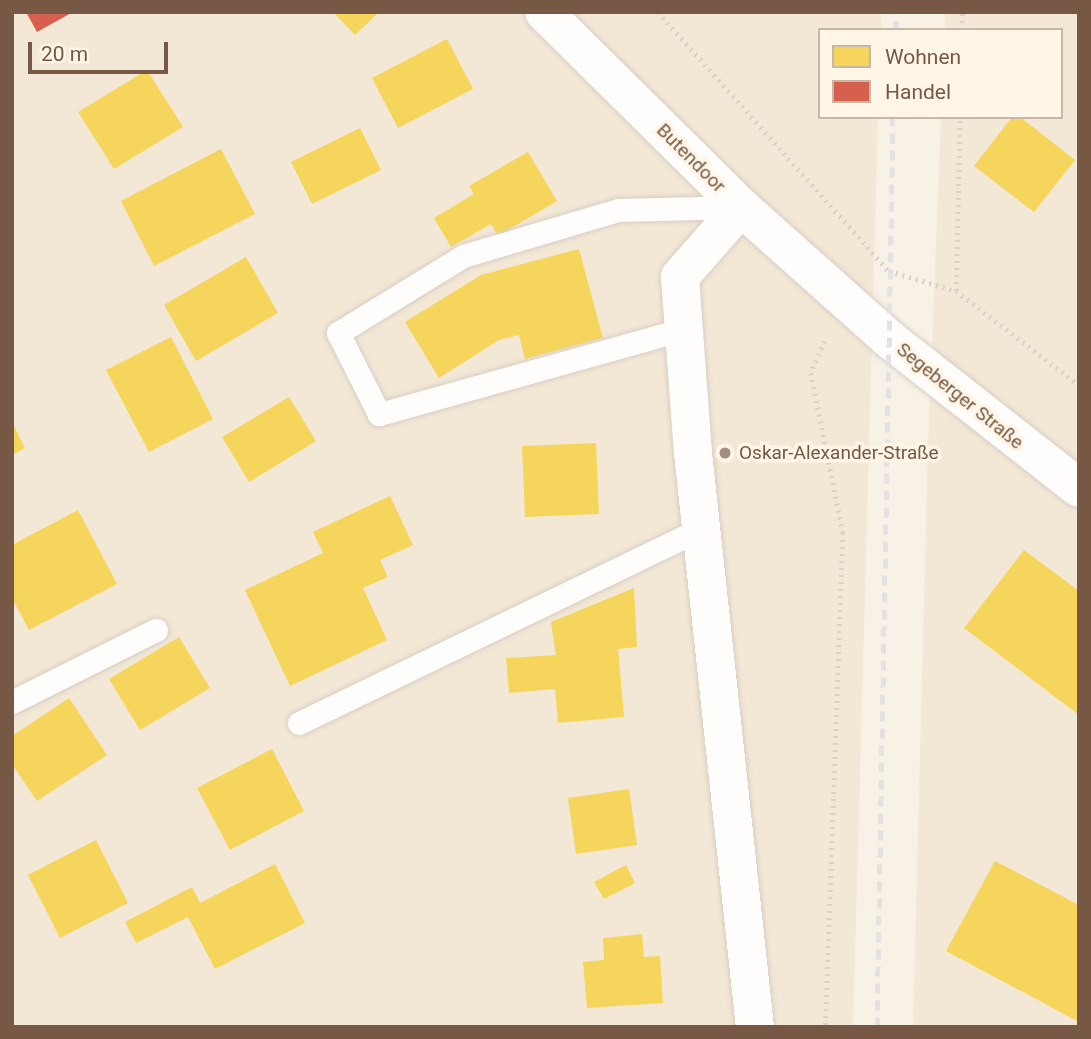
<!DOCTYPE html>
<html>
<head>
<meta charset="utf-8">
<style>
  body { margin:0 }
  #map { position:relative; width:1091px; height:1039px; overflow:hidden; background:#f7f1e6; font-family:Roboto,sans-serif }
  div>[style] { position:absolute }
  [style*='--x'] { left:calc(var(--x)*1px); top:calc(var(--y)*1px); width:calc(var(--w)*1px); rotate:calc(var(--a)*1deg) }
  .residential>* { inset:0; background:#f3e7d5 }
  .homes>* { inset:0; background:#f6d55c }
  .shops>* { inset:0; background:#d6604d }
  .path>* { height:4.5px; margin-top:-2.25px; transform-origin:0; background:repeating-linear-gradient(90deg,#dad1ca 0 2px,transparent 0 7px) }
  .roads { filter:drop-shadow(0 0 2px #d8cec4) drop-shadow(0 0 2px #d8cec4) }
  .lane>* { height:23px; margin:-11.5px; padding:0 11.5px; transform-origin:11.5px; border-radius:11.5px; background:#fefdfb }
  .street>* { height:38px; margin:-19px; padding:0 19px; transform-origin:19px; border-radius:19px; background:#fefdfb }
  .rail>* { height:5px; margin-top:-2.5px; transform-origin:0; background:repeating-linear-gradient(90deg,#e4e1e3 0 10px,transparent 0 17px) }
  .dots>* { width:19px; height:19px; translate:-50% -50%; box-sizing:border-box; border:4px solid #fff6e7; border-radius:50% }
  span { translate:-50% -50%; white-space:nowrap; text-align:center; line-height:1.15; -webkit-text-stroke:7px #fff6e7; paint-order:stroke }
  .street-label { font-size:19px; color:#765845 }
  .poi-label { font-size:19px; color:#765845 }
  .left { translate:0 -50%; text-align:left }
  .frame { position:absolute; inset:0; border:14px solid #765845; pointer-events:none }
  .legend { position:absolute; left:818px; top:28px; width:245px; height:91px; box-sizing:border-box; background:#fff6e7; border:2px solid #c8b7a6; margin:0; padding:9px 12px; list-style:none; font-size:21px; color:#765845 }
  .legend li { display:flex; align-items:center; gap:14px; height:35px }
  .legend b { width:35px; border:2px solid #c8b7a6 }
  .scale { position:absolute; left:28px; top:42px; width:140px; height:32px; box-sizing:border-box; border:4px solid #765845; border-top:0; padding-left:9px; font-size:21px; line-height:24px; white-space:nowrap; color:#765845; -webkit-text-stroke:5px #fff6e7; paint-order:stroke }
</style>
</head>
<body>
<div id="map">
  <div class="residential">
    <i style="clip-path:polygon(12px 12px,881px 12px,881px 30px,820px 30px,820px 117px,878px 117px,853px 1027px,12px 1027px)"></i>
    <i style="clip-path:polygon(945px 12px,1079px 12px,1079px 1027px,913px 1027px,928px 448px,941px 117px,1061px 117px,1061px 30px,945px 30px)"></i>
  </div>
  <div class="homes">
    <i style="clip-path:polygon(333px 12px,379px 12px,355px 35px)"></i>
    <i style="clip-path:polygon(447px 39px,473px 89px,398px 128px,372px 78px)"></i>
    <i style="clip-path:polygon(147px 70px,183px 127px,114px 169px,78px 112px)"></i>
    <i style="clip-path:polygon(1012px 117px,1020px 117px,1075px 160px,1034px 212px,974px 166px)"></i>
    <i style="clip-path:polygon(360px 128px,381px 170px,312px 204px,291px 162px)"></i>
    <i style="clip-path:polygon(221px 149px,255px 214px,154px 266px,121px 201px)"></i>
    <i style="clip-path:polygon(528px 152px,557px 201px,498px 236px,491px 224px,451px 247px,434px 218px,474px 194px,469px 186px)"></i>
    <i style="clip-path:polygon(579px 249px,603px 338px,525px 359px,519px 335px,499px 340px,439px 378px,405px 322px,481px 275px)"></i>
    <i style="clip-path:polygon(246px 257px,278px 313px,196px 361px,164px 305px)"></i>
    <i style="clip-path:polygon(171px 337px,213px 419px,149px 452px,106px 370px)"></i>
    <i style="clip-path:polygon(289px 397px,316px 441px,249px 482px,222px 437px)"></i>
    <i style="clip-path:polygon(12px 422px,25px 448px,12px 455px)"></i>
    <i style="clip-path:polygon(596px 443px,599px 514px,525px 517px,522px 446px)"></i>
    <i style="clip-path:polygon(390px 496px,413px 545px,380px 560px,388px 577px,363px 588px,387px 640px,290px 686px,245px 590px,323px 553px,313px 532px)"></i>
    <i style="clip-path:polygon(78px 510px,117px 584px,29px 630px,12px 598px,12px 545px)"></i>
    <i style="clip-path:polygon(1024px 550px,1079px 591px,1079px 715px,964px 628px)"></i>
    <i style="clip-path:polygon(634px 588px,637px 647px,618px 649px,624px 717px,558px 723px,555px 689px,509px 693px,506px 658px,556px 655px,551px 622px)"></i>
    <i style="clip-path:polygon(179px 637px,210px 688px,140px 730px,109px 679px)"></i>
    <i style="clip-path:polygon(69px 698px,107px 755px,37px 801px,12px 764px,12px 736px)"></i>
    <i style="clip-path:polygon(272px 749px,304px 811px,230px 850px,197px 788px)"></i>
    <i style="clip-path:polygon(629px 789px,637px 845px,576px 854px,568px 798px)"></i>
    <i style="clip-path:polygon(96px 840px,128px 903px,60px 938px,28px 875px)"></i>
    <i style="clip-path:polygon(995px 861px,1079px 905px,1079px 1022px,946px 951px)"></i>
    <i style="clip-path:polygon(275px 864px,305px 923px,215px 969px,188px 917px,136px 943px,125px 922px,192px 887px,200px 903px)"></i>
    <i style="clip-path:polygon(626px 865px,635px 883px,604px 899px,594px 882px)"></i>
    <i style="clip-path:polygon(642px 934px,644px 957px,660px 956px,663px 1003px,587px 1008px,583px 962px,604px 960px,603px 938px)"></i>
  </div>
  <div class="shops">
    <i style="clip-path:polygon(26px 12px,73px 12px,37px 32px)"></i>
  </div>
  <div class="path">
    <i style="--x:658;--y:12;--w:347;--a:48.3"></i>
    <i style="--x:889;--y:271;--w:70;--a:16.6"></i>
    <i style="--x:956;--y:291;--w:155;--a:37.4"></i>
    <i style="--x:962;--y:30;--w:18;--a:-90"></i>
    <i style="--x:956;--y:291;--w:174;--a:-88.7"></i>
    <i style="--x:825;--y:341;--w:35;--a:114"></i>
    <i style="--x:811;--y:373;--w:163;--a:78.7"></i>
    <i style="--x:843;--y:533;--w:494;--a:92"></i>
  </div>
  <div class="roads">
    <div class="lane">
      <i style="--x:684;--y:329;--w:317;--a:164.4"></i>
      <i style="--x:379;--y:414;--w:91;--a:-116.8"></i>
      <i style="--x:338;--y:333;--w:147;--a:-31.6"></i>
      <i style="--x:463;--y:256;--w:162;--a:-16.5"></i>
      <i style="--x:618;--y:210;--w:123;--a:-1.4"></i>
      <i style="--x:12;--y:702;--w:161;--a:-26.6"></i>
      <i style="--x:299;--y:723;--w:446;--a:-25.8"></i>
    </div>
    <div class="street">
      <i style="--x:544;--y:12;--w:277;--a:44.7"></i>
      <i style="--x:741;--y:207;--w:198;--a:41.7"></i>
      <i style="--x:889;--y:339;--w:241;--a:38.1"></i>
      <i style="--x:741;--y:207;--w:93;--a:131.1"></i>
      <i style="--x:680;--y:277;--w:176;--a:85.8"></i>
      <i style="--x:693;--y:453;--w:577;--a:83.84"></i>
    </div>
  </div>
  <div class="rail">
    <i style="--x:896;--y:30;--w:18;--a:-90"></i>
    <i style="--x:877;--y:1027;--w:910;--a:-88.99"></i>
  </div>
  <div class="dots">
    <i style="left:725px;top:453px;background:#a38e7d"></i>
  </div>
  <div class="street-label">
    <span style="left:691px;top:158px;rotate:45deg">Butendoor</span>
    <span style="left:960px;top:396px;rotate:39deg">Segeberger Straße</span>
  </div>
  <div class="poi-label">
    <span class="left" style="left:739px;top:453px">Oskar-Alexander-Straße</span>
  </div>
  <div class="frame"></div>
  <ul class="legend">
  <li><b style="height:19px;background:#f6d55c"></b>Wohnen</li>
  <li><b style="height:19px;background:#d6604d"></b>Handel</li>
  </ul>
  <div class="scale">20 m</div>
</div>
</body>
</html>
